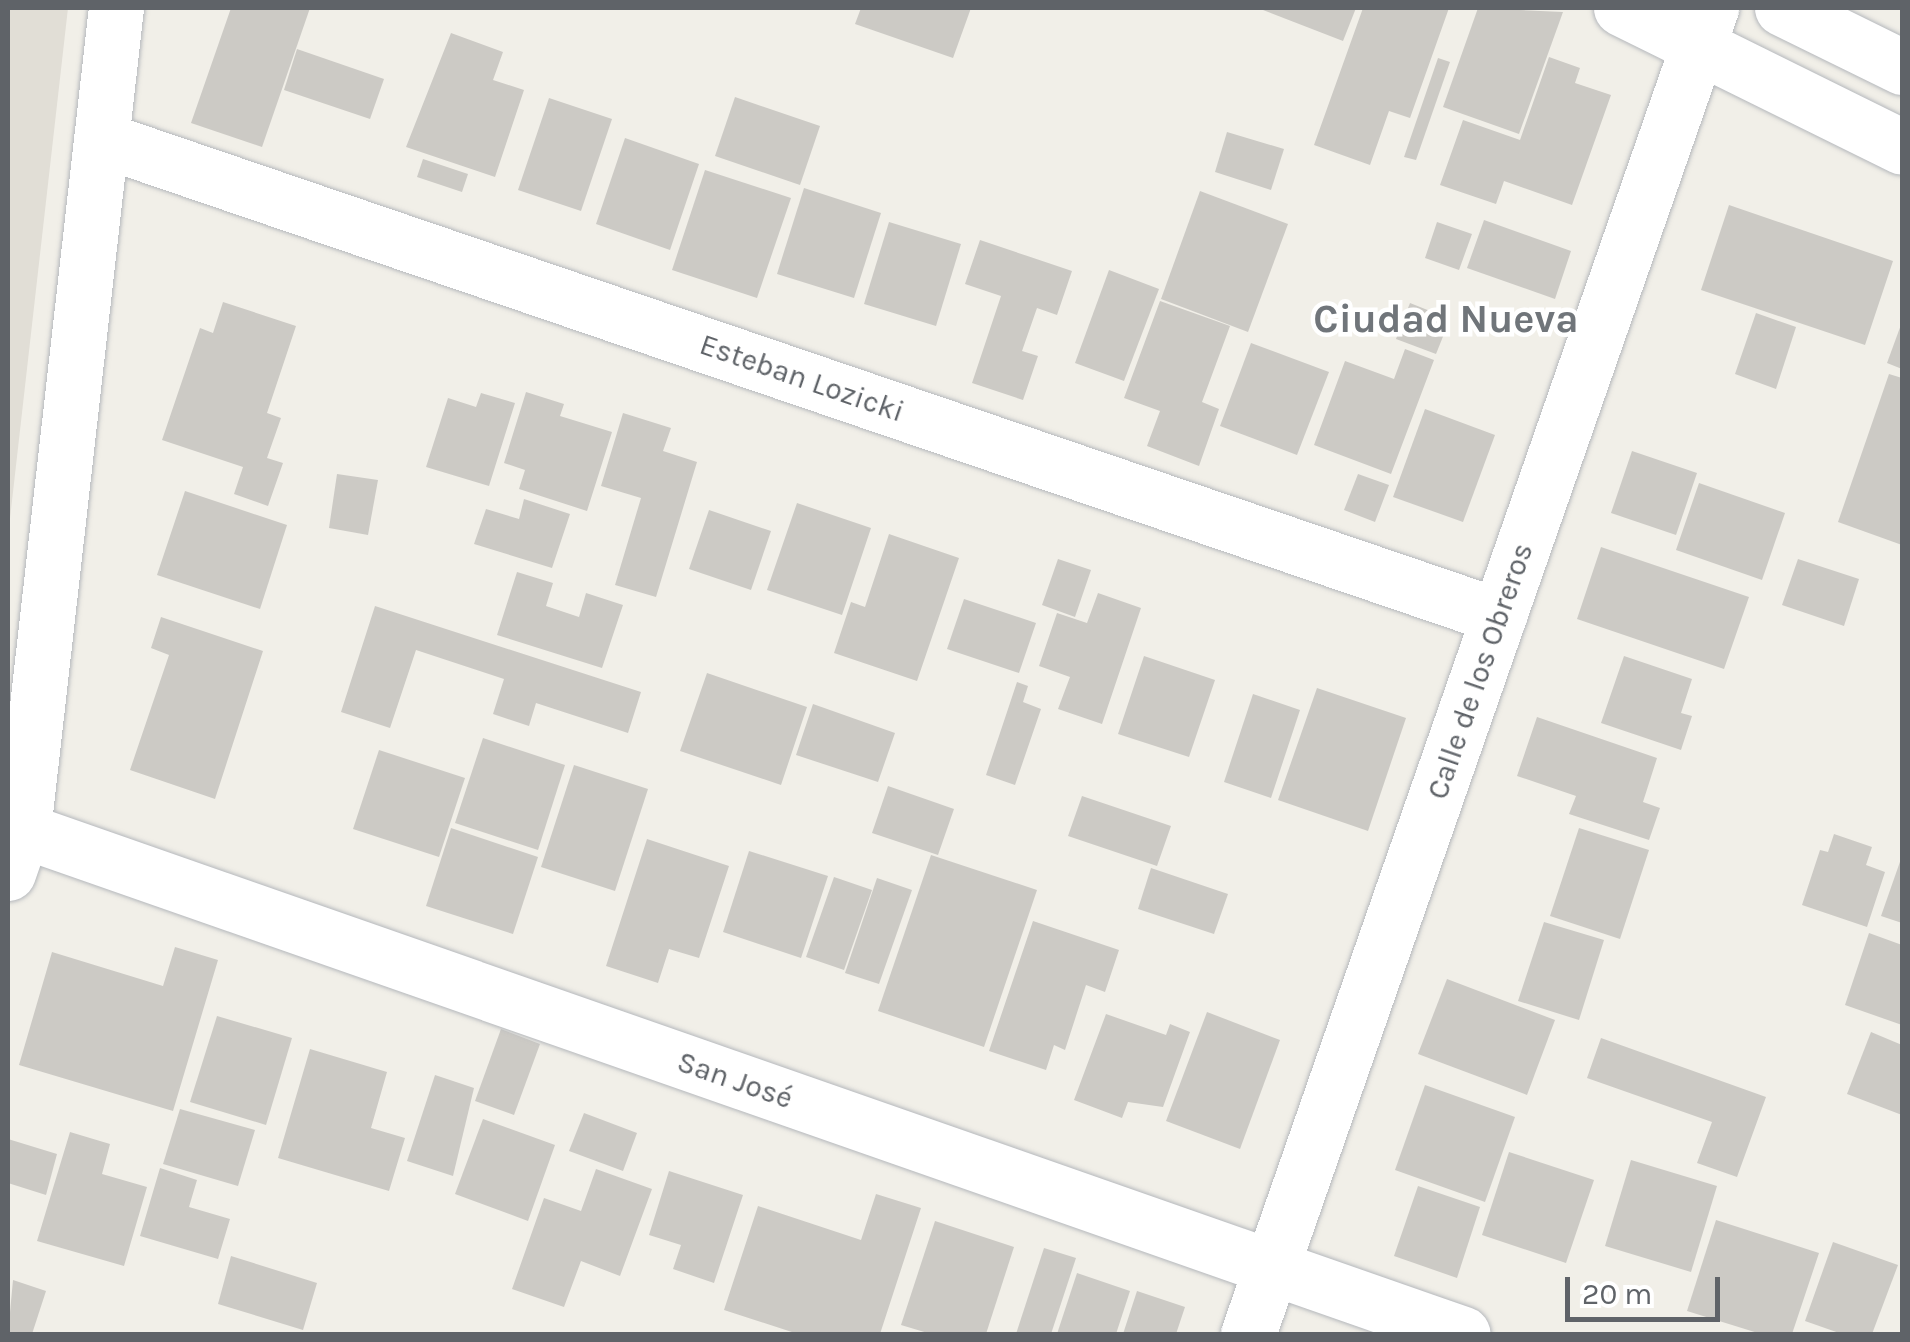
<!DOCTYPE html>
<html>
<head>
<meta charset="utf-8">
<style>
  body { margin:0 }
  #map { position:relative; width:1910px; height:1342px; overflow:hidden; background:#f1efe8; font-family:Karla,sans-serif }
  div>[style] { position:absolute }
  [style*='--x'] { left:calc(var(--x)*1px); top:calc(var(--y)*1px); width:calc(var(--w)*1px); rotate:calc(var(--a)*1deg) }
  .education>* { inset:0; background:#e1ded6 }
  .building>* { inset:0; background:#cccac5 }
  .roads { filter:drop-shadow(0 0 2px #b5b8bc) drop-shadow(0 0 2px #b5b8bc) }
  .street>* { height:55px; margin:-27.5px; padding:0 27.5px; transform-origin:27.5px; border-radius:27.5px; background:#fff }
  .secondary>* { height:55px; margin:-27.5px; padding:0 27.5px; transform-origin:27.5px; border-radius:27.5px; background:#fff }
  span { translate:-50% -50%; white-space:nowrap; text-align:center; line-height:1.15; -webkit-text-stroke:9px #fff; paint-order:stroke }
  .street-label { font-size:30px; color:#5f6368 }
  .district-label { font-size:40px; color:#70757a; font-weight:700 }
  .frame { position:absolute; inset:0; border:10px solid #5f6368; pointer-events:none }
  .scale { position:absolute; left:1565px; top:1277px; width:155px; height:45px; box-sizing:border-box; border:5px solid #5f6368; border-top:0; padding-left:12px; font-size:30px; line-height:35px; white-space:nowrap; color:#5f6368; -webkit-text-stroke:8px #fff; paint-order:stroke }
</style>
</head>
<body>
<div id="map">
  <div class="education">
    <i style="clip-path:polygon(8px 8px,68px 8px,8px 536px)"></i>
  </div>
  <div class="building">
    <i style="clip-path:polygon(231px 8px,310px 8px,262px 147px,191px 123px)"></i>
    <i style="clip-path:polygon(861px 8px,971px 8px,953px 58px,855px 24px)"></i>
    <i style="clip-path:polygon(1258px 8px,1356px 8px,1343px 41px)"></i>
    <i style="clip-path:polygon(1363px 8px,1449px 8px,1410px 118px,1389px 111px,1370px 165px,1314px 145px)"></i>
    <i style="clip-path:polygon(1478px 8px,1563px 12px,1519px 134px,1443px 107px)"></i>
    <i style="clip-path:polygon(451px 33px,503px 52px,493px 80px,524px 90px,495px 177px,406px 147px)"></i>
    <i style="clip-path:polygon(297px 49px,384px 79px,370px 119px,284px 90px)"></i>
    <i style="clip-path:polygon(1549px 57px,1580px 68px,1575px 83px,1611px 95px,1572px 205px,1504px 181px,1496px 204px,1440px 185px,1463px 120px,1520px 140px)"></i>
    <i style="clip-path:polygon(1438px 58px,1450px 62px,1416px 160px,1404px 157px)"></i>
    <i style="clip-path:polygon(735px 97px,820px 126px,800px 185px,715px 156px)"></i>
    <i style="clip-path:polygon(549px 98px,612px 119px,581px 211px,518px 190px)"></i>
    <i style="clip-path:polygon(1227px 132px,1284px 149px,1271px 190px,1215px 172px)"></i>
    <i style="clip-path:polygon(625px 138px,699px 164px,670px 250px,596px 224px)"></i>
    <i style="clip-path:polygon(423px 159px,468px 174px,462px 192px,417px 177px)"></i>
    <i style="clip-path:polygon(705px 170px,791px 198px,757px 298px,672px 270px)"></i>
    <i style="clip-path:polygon(804px 188px,881px 213px,854px 298px,777px 274px)"></i>
    <i style="clip-path:polygon(1200px 191px,1288px 224px,1248px 332px,1161px 299px)"></i>
    <i style="clip-path:polygon(1729px 205px,1893px 261px,1865px 345px,1701px 290px)"></i>
    <i style="clip-path:polygon(1484px 220px,1571px 251px,1555px 299px,1467px 268px)"></i>
    <i style="clip-path:polygon(889px 222px,961px 244px,936px 326px,864px 304px)"></i>
    <i style="clip-path:polygon(1437px 222px,1472px 234px,1459px 270px,1425px 258px)"></i>
    <i style="clip-path:polygon(980px 240px,1072px 271px,1057px 315px,1037px 308px,1022px 351px,1038px 356px,1023px 400px,972px 383px,1001px 296px,965px 284px)"></i>
    <i style="clip-path:polygon(1109px 270px,1159px 289px,1124px 381px,1075px 363px)"></i>
    <i style="clip-path:polygon(1160px 301px,1230px 326px,1202px 402px,1219px 409px,1199px 466px,1147px 446px,1160px 411px,1124px 398px)"></i>
    <i style="clip-path:polygon(223px 302px,296px 326px,267px 413px,281px 418px,267px 458px,283px 463px,268px 506px,234px 494px,243px 467px,162px 440px,200px 328px,213px 333px)"></i>
    <i style="clip-path:polygon(1410px 303px,1450px 319px,1436px 354px,1396px 339px)"></i>
    <i style="clip-path:polygon(1756px 313px,1796px 327px,1776px 389px,1735px 374px)"></i>
    <i style="clip-path:polygon(1902px 322px,1902px 369px,1887px 363px)"></i>
    <i style="clip-path:polygon(1251px 343px,1329px 372px,1297px 455px,1220px 426px)"></i>
    <i style="clip-path:polygon(1405px 349px,1434px 360px,1391px 474px,1314px 445px,1345px 361px,1394px 379px)"></i>
    <i style="clip-path:polygon(1889px 374px,1902px 378px,1902px 545px,1838px 522px)"></i>
    <i style="clip-path:polygon(526px 392px,564px 404px,560px 416px,612px 432px,587px 511px,519px 489px,525px 470px,504px 463px)"></i>
    <i style="clip-path:polygon(481px 393px,515px 403px,489px 486px,426px 467px,448px 398px,476px 407px)"></i>
    <i style="clip-path:polygon(1425px 409px,1495px 435px,1463px 522px,1393px 497px)"></i>
    <i style="clip-path:polygon(623px 413px,671px 428px,663px 451px,697px 462px,656px 597px,615px 585px,641px 498px,601px 486px)"></i>
    <i style="clip-path:polygon(1632px 451px,1697px 473px,1676px 535px,1611px 513px)"></i>
    <i style="clip-path:polygon(337px 474px,378px 480px,368px 535px,329px 528px)"></i>
    <i style="clip-path:polygon(1358px 474px,1389px 485px,1375px 522px,1344px 510px)"></i>
    <i style="clip-path:polygon(1699px 483px,1785px 513px,1762px 580px,1676px 550px)"></i>
    <i style="clip-path:polygon(185px 491px,287px 525px,260px 609px,157px 575px)"></i>
    <i style="clip-path:polygon(524px 499px,570px 514px,552px 568px,474px 544px,486px 509px,519px 519px)"></i>
    <i style="clip-path:polygon(797px 503px,871px 528px,842px 615px,767px 590px)"></i>
    <i style="clip-path:polygon(709px 510px,771px 531px,751px 590px,689px 569px)"></i>
    <i style="clip-path:polygon(889px 534px,959px 558px,917px 681px,834px 653px,851px 602px,865px 607px)"></i>
    <i style="clip-path:polygon(1601px 547px,1749px 597px,1724px 669px,1577px 619px)"></i>
    <i style="clip-path:polygon(1058px 559px,1091px 570px,1075px 617px,1042px 605px)"></i>
    <i style="clip-path:polygon(1798px 559px,1859px 579px,1844px 626px,1782px 605px)"></i>
    <i style="clip-path:polygon(517px 572px,553px 583px,546px 606px,579px 617px,586px 593px,623px 605px,602px 668px,497px 635px)"></i>
    <i style="clip-path:polygon(1098px 593px,1141px 608px,1102px 724px,1058px 709px,1070px 677px,1039px 666px,1057px 613px,1087px 623px)"></i>
    <i style="clip-path:polygon(964px 599px,1036px 623px,1019px 673px,947px 649px)"></i>
    <i style="clip-path:polygon(375px 606px,641px 692px,628px 733px,536px 703px,529px 726px,493px 714px,504px 679px,416px 650px,390px 728px,341px 712px)"></i>
    <i style="clip-path:polygon(161px 617px,263px 651px,215px 799px,130px 770px,169px 655px,151px 648px)"></i>
    <i style="clip-path:polygon(1144px 656px,1215px 680px,1189px 757px,1118px 734px)"></i>
    <i style="clip-path:polygon(1624px 656px,1692px 679px,1681px 713px,1692px 716px,1681px 750px,1601px 723px)"></i>
    <i style="clip-path:polygon(707px 673px,807px 707px,781px 785px,680px 751px)"></i>
    <i style="clip-path:polygon(1017px 682px,1028px 686px,1023px 702px,1041px 709px,1015px 785px,986px 775px)"></i>
    <i style="clip-path:polygon(1317px 688px,1406px 718px,1368px 831px,1278px 800px)"></i>
    <i style="clip-path:polygon(1253px 694px,1300px 710px,1271px 798px,1224px 782px)"></i>
    <i style="clip-path:polygon(813px 704px,895px 733px,878px 782px,796px 755px)"></i>
    <i style="clip-path:polygon(1537px 717px,1657px 758px,1643px 802px,1660px 808px,1649px 840px,1569px 814px,1576px 796px,1517px 776px)"></i>
    <i style="clip-path:polygon(483px 738px,565px 765px,538px 850px,455px 823px)"></i>
    <i style="clip-path:polygon(379px 750px,465px 778px,439px 857px,353px 829px)"></i>
    <i style="clip-path:polygon(574px 765px,648px 789px,615px 891px,541px 867px)"></i>
    <i style="clip-path:polygon(888px 786px,954px 809px,938px 855px,872px 833px)"></i>
    <i style="clip-path:polygon(1082px 796px,1171px 826px,1157px 866px,1068px 836px)"></i>
    <i style="clip-path:polygon(451px 828px,538px 857px,513px 934px,426px 906px)"></i>
    <i style="clip-path:polygon(1579px 828px,1649px 850px,1620px 939px,1550px 916px)"></i>
    <i style="clip-path:polygon(1834px 834px,1872px 847px,1866px 865px,1885px 872px,1867px 927px,1802px 905px,1820px 850px,1828px 852px)"></i>
    <i style="clip-path:polygon(647px 839px,729px 866px,699px 958px,669px 949px,658px 983px,606px 966px)"></i>
    <i style="clip-path:polygon(749px 851px,828px 876px,801px 958px,723px 932px)"></i>
    <i style="clip-path:polygon(931px 855px,1037px 890px,984px 1047px,878px 1011px)"></i>
    <i style="clip-path:polygon(1902px 856px,1902px 923px,1881px 916px)"></i>
    <i style="clip-path:polygon(1151px 868px,1228px 894px,1214px 934px,1138px 909px)"></i>
    <i style="clip-path:polygon(834px 877px,872px 890px,844px 970px,806px 957px)"></i>
    <i style="clip-path:polygon(877px 878px,912px 890px,879px 984px,845px 973px)"></i>
    <i style="clip-path:polygon(1033px 921px,1119px 950px,1105px 992px,1086px 985px,1065px 1050px,1054px 1045px,1046px 1070px,989px 1051px)"></i>
    <i style="clip-path:polygon(1544px 922px,1604px 940px,1579px 1020px,1518px 1001px)"></i>
    <i style="clip-path:polygon(1869px 933px,1902px 945px,1902px 1025px,1845px 1005px)"></i>
    <i style="clip-path:polygon(175px 947px,218px 960px,173px 1111px,19px 1065px,52px 952px,163px 986px)"></i>
    <i style="clip-path:polygon(1447px 979px,1555px 1020px,1527px 1095px,1418px 1054px)"></i>
    <i style="clip-path:polygon(1207px 1012px,1280px 1040px,1240px 1149px,1166px 1121px)"></i>
    <i style="clip-path:polygon(1106px 1014px,1166px 1035px,1170px 1024px,1190px 1032px,1163px 1107px,1128px 1102px,1122px 1118px,1074px 1100px)"></i>
    <i style="clip-path:polygon(217px 1016px,292px 1038px,266px 1125px,190px 1102px)"></i>
    <i style="clip-path:polygon(501px 1029px,540px 1044px,514px 1115px,475px 1101px)"></i>
    <i style="clip-path:polygon(1871px 1032px,1902px 1045px,1902px 1115px,1847px 1094px)"></i>
    <i style="clip-path:polygon(1601px 1038px,1766px 1097px,1737px 1177px,1697px 1163px,1712px 1122px,1587px 1078px)"></i>
    <i style="clip-path:polygon(310px 1049px,387px 1072px,371px 1128px,405px 1138px,389px 1191px,278px 1158px)"></i>
    <i style="clip-path:polygon(435px 1075px,474px 1088px,453px 1176px,407px 1161px)"></i>
    <i style="clip-path:polygon(1425px 1085px,1515px 1117px,1485px 1202px,1395px 1170px)"></i>
    <i style="clip-path:polygon(180px 1109px,255px 1130px,238px 1186px,163px 1164px)"></i>
    <i style="clip-path:polygon(584px 1113px,637px 1133px,623px 1171px,569px 1151px)"></i>
    <i style="clip-path:polygon(483px 1119px,555px 1145px,528px 1221px,455px 1194px)"></i>
    <i style="clip-path:polygon(70px 1132px,110px 1144px,102px 1174px,147px 1187px,124px 1266px,37px 1241px)"></i>
    <i style="clip-path:polygon(8px 1139px,57px 1154px,46px 1195px,8px 1183px)"></i>
    <i style="clip-path:polygon(1509px 1152px,1594px 1180px,1566px 1263px,1482px 1235px)"></i>
    <i style="clip-path:polygon(1631px 1160px,1717px 1186px,1691px 1272px,1605px 1246px)"></i>
    <i style="clip-path:polygon(160px 1168px,197px 1180px,189px 1207px,230px 1219px,218px 1259px,140px 1236px)"></i>
    <i style="clip-path:polygon(596px 1169px,652px 1189px,620px 1276px,581px 1261px,564px 1307px,512px 1289px,544px 1198px,581px 1211px)"></i>
    <i style="clip-path:polygon(669px 1171px,743px 1195px,714px 1283px,673px 1269px,681px 1245px,649px 1235px)"></i>
    <i style="clip-path:polygon(1418px 1186px,1480px 1207px,1457px 1278px,1394px 1256px)"></i>
    <i style="clip-path:polygon(876px 1194px,921px 1208px,880px 1334px,798px 1334px,724px 1310px,758px 1206px,861px 1240px)"></i>
    <i style="clip-path:polygon(1716px 1220px,1819px 1253px,1792px 1334px,1761px 1334px,1687px 1311px)"></i>
    <i style="clip-path:polygon(935px 1221px,1014px 1247px,986px 1334px,931px 1334px,901px 1325px)"></i>
    <i style="clip-path:polygon(1833px 1242px,1898px 1265px,1872px 1334px,1842px 1334px,1805px 1321px)"></i>
    <i style="clip-path:polygon(1044px 1248px,1076px 1258px,1051px 1334px,1016px 1334px)"></i>
    <i style="clip-path:polygon(231px 1256px,317px 1283px,303px 1330px,218px 1304px)"></i>
    <i style="clip-path:polygon(1077px 1273px,1130px 1291px,1116px 1334px,1057px 1334px)"></i>
    <i style="clip-path:polygon(13px 1280px,46px 1291px,32px 1334px,8px 1334px)"></i>
    <i style="clip-path:polygon(1137px 1291px,1185px 1307px,1176px 1334px,1123px 1334px)"></i>
  </div>
  <div class="roads">
    <div class="street">
      <i style="--x:104;--y:140;--w:1474;--a:18.84"></i>
      <i style="--x:8;--y:825;--w:1541;--a:19.28"></i>
      <i style="--x:8;--y:873;--w:46;--a:-70.8"></i>
      <i style="--x:23;--y:830;--w:827;--a:-83.55"></i>
      <i style="--x:1248;--y:1334;--w:1405;--a:-70.75"></i>
    </div>
    <div class="secondary">
      <i style="--x:1621;--y:8;--w:313;--a:26.3"></i>
      <i style="--x:1782;--y:8;--w:134;--a:26.2"></i>
    </div>
  </div>
  <div class="street-label">
    <span style="left:802px;top:378px;rotate:19deg">Esteban Lozicki</span>
    <span style="left:1480px;top:671px;rotate:-71deg">Calle de los Obreros</span>
    <span style="left:735px;top:1080px;rotate:19deg">San José</span>
  </div>
  <div class="district-label">
    <span style="left:1446px;top:319px">Ciudad Nueva</span>
  </div>
  <div class="frame"></div>
  <div class="scale">20 m</div>
</div>
</body>
</html>
